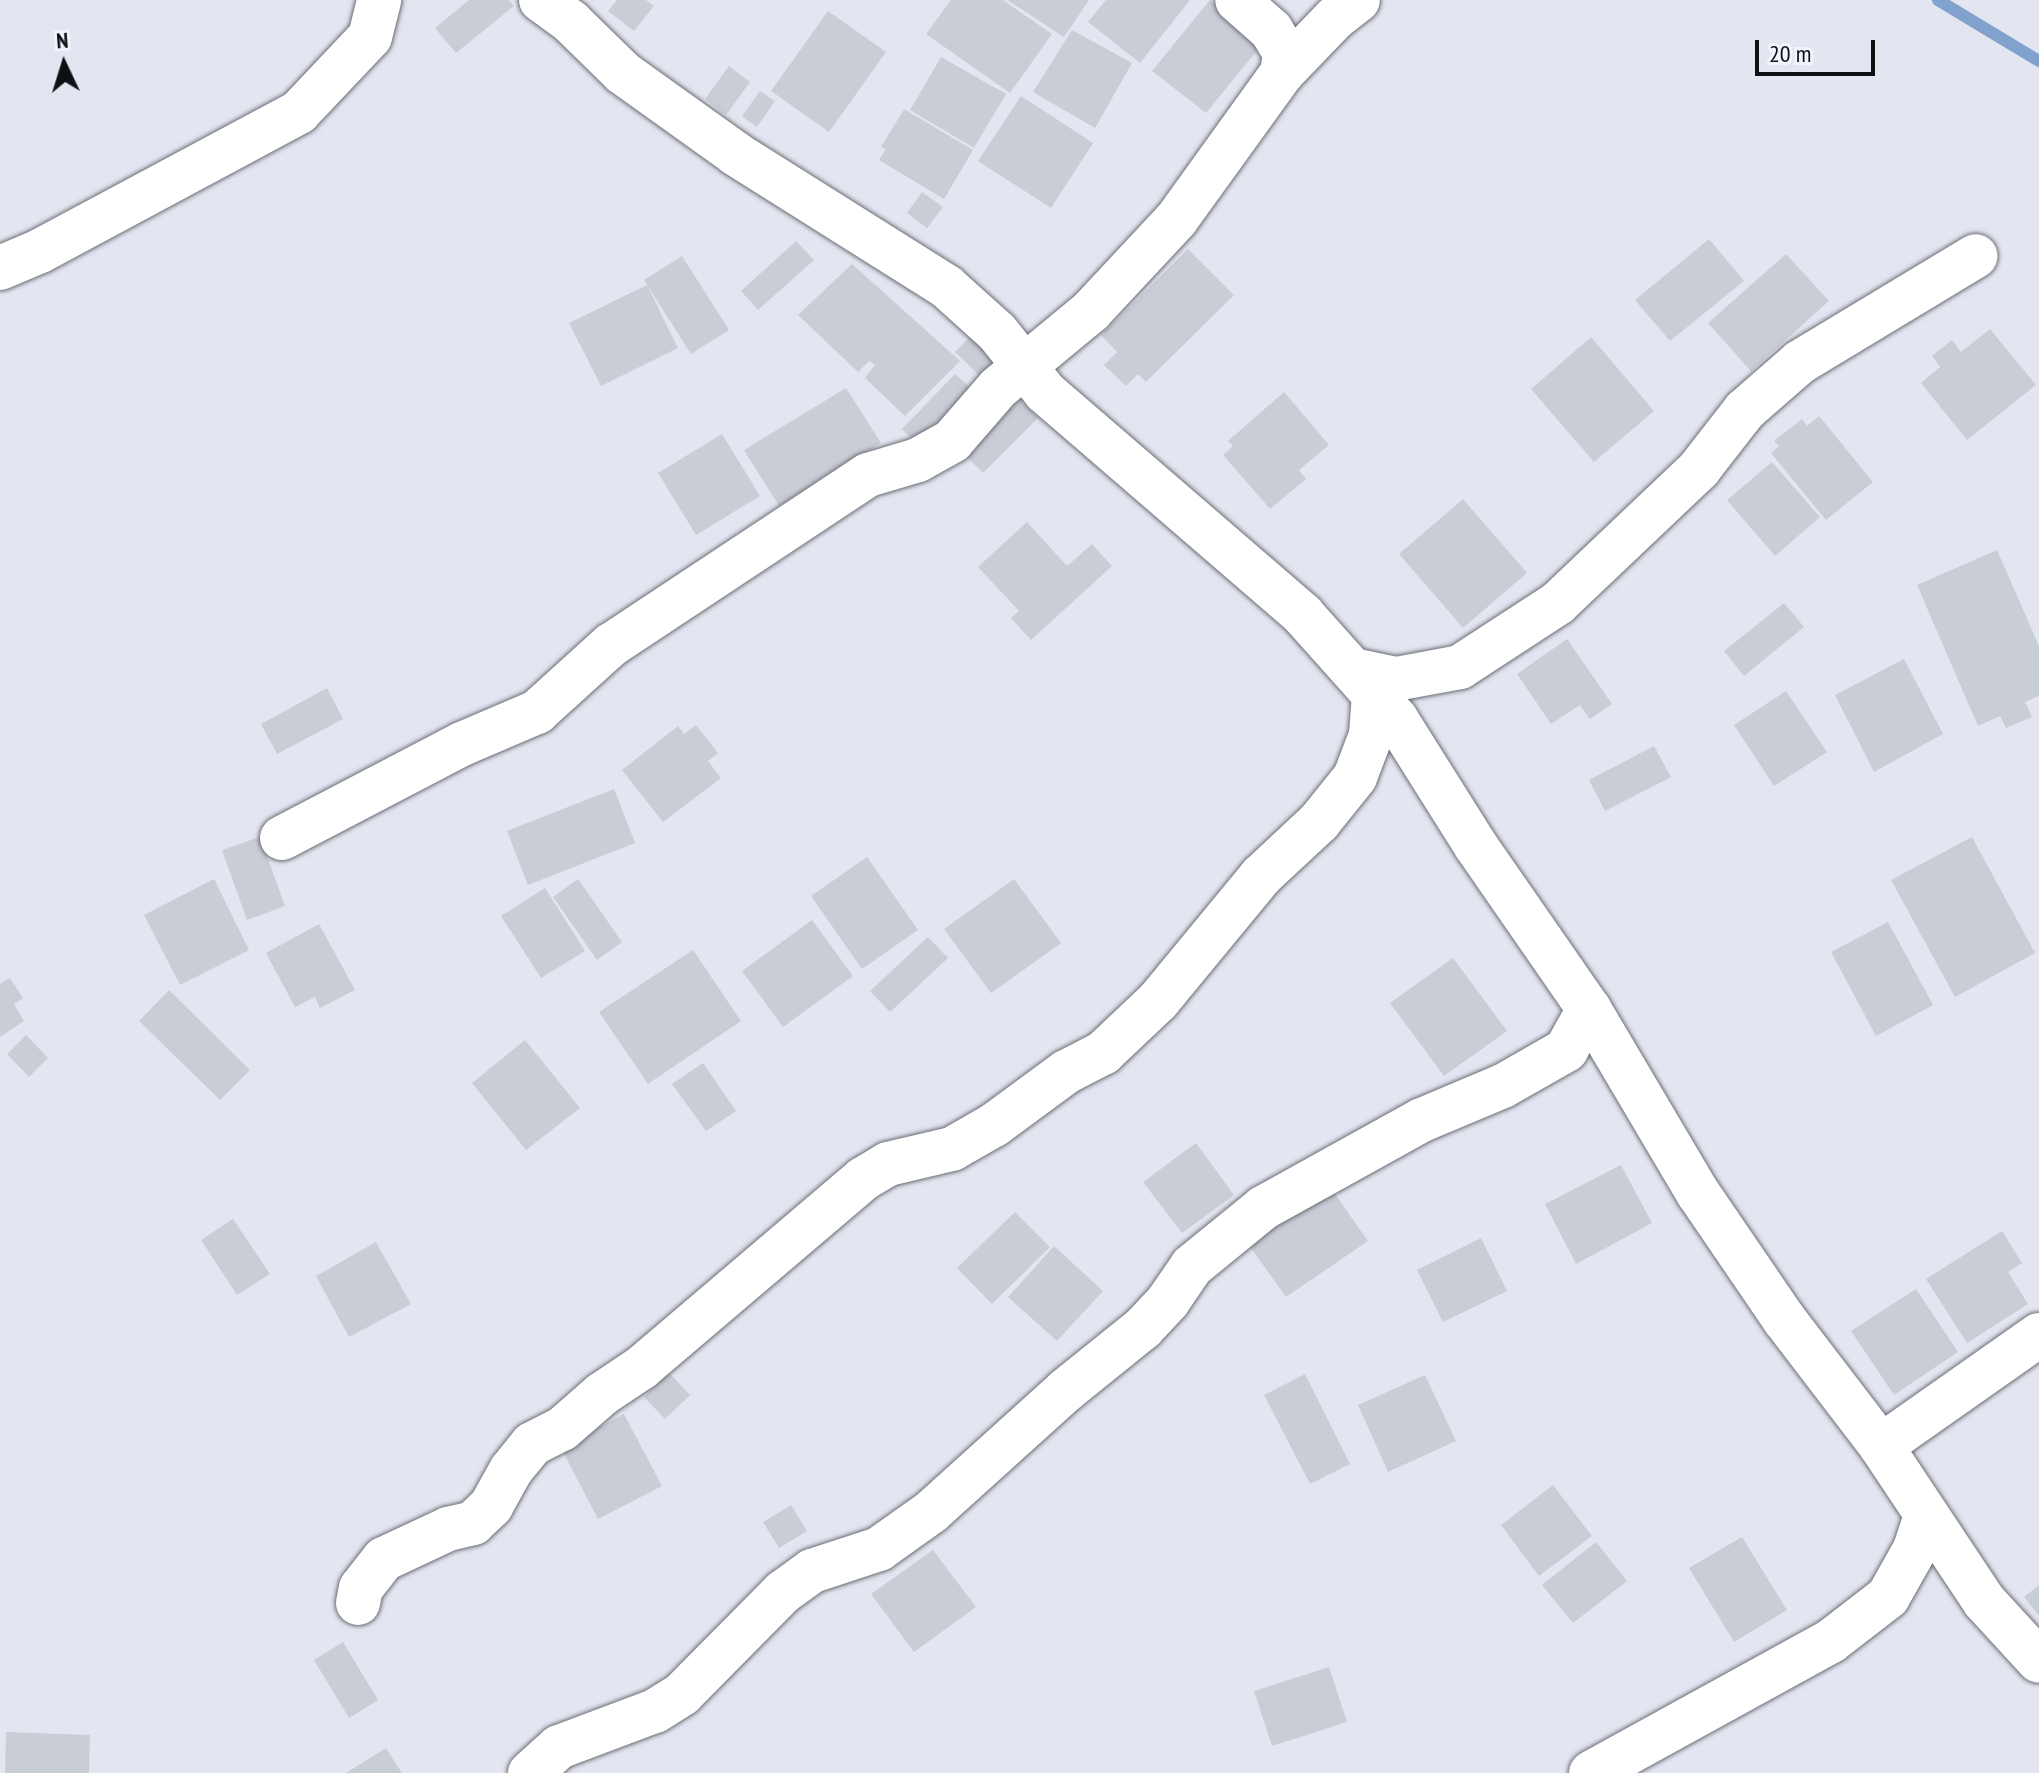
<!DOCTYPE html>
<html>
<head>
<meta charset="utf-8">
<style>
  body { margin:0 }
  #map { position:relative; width:2039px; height:1773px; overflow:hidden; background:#e3e6f0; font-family:"PT Sans Narrow",sans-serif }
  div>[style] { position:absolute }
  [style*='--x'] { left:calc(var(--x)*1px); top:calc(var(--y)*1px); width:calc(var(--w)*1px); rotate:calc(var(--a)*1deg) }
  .stream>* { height:12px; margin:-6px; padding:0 6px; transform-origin:6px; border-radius:6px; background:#80a2cc }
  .building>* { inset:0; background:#c9cdd6 }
  .roads { filter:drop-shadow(0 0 2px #6b6e76) drop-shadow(0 0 2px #6b6e76) }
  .minor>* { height:44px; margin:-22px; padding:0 22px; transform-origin:22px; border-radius:22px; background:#fff }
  span { translate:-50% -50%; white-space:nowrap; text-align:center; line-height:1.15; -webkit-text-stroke:8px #f0f4fd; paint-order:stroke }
  .north { position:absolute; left:24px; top:24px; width:80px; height:80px; -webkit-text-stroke:6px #f0f4fd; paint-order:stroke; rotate:356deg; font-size:22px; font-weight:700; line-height:32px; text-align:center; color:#0f1013 }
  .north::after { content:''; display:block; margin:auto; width:28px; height:36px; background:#0f1013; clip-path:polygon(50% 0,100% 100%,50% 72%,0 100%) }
  .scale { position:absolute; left:1755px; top:40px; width:120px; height:36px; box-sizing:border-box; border:4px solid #0f1013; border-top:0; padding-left:10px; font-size:24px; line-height:28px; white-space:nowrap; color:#0f1013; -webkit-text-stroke:6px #f0f4fd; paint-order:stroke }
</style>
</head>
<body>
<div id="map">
  <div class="stream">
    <i style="--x:1938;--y:0;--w:118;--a:31.1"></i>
  </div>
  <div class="building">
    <i style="clip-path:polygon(469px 0,509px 0,514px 6px,456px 53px,435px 28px)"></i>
    <i style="clip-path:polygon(617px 0,646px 0,654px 6px,634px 31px,608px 11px)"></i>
    <i style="clip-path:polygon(951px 0,1003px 0,1052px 34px,1010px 93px,926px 34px)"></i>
    <i style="clip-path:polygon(1007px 0,1089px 0,1064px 37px)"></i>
    <i style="clip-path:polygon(1106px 0,1190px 0,1140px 63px,1088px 22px)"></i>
    <i style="clip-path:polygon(1210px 0,1264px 42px,1206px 113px,1152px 71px)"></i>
    <i style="clip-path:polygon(828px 11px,886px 52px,829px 132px,771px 91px)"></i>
    <i style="clip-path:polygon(1072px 30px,1132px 63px,1095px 128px,1033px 92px)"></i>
    <i style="clip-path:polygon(941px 57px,1006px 94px,974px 148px,910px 110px)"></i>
    <i style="clip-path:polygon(729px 66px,750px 82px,726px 115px,705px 99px)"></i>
    <i style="clip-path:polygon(760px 91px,775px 101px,757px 127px,742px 116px)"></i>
    <i style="clip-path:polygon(1021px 96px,1093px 143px,1051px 208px,978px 161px)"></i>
    <i style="clip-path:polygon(904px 109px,973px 150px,944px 199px,879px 160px,886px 149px,881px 147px)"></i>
    <i style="clip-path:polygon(922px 192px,943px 207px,927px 228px,907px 213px)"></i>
    <i style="clip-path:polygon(1709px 239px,1744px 281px,1670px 341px,1635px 300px)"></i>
    <i style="clip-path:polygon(796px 241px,814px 260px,758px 310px,741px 291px)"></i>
    <i style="clip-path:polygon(1188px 249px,1234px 295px,1146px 382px,1138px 374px,1126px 386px,1104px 365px,1117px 352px,1101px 335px)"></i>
    <i style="clip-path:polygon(1786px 254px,1829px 301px,1751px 371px,1708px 323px)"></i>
    <i style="clip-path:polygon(682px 256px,729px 330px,691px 354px,644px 280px)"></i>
    <i style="clip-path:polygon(852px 264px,960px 361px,905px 416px,865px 378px,875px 365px,869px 361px,858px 372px,798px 315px)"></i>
    <i style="clip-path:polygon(647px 285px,678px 348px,601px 386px,569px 323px)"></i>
    <i style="clip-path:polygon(1990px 329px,2036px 385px,1967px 440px,1921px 383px,1940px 367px,1932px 356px,1952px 340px,1961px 352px)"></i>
    <i style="clip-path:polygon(973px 334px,1001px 361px,983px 379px,955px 352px)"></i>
    <i style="clip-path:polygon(1591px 337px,1654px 411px,1594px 462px,1531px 389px)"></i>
    <i style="clip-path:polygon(955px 374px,976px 393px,922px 449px,902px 429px)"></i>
    <i style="clip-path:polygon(846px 388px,881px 443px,779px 506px,744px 450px)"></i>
    <i style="clip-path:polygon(1284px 392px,1329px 445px,1299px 470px,1306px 479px,1270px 509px,1223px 455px,1233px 446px,1228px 441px)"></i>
    <i style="clip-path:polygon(1015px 395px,1038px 418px,983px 473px,960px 450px)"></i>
    <i style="clip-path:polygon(1819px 416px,1873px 482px,1826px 520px,1771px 453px,1779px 446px,1774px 441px,1802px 419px,1807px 426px)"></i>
    <i style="clip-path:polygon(722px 434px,760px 496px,696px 535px,658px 473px)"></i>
    <i style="clip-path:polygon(1772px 462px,1820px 517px,1775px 556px,1727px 500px)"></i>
    <i style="clip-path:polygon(1463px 499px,1527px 573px,1463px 628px,1399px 554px)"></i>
    <i style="clip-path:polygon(1027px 522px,1067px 566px,1092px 544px,1112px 566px,1031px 640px,1011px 618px,1019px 611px,978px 567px)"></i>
    <i style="clip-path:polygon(1997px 550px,2039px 646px,2039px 696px,2025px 702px,2032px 717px,2006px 728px,2000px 716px,1978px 726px,1917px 585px)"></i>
    <i style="clip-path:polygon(1784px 603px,1804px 627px,1744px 676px,1724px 651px)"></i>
    <i style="clip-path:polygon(1567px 639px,1612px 704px,1590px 719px,1580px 705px,1551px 724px,1517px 674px)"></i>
    <i style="clip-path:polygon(1904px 659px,1943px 734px,1874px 772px,1835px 695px)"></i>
    <i style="clip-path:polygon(327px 688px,343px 719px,277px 754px,261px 724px)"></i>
    <i style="clip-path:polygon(1786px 691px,1827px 752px,1774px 786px,1734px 725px)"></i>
    <i style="clip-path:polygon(696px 725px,718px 753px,708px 761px,721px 778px,663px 822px,622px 770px,678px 726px,684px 734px)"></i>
    <i style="clip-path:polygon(1654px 746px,1671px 777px,1605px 811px,1589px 780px)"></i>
    <i style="clip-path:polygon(614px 789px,635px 843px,528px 885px,507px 831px)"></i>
    <i style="clip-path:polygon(260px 837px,285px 906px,247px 920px,222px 850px)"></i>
    <i style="clip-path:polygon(1972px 837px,2035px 953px,1955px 997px,1891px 880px)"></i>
    <i style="clip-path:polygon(867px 857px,918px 930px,862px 969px,811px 896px)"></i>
    <i style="clip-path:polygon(214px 879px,249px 950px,180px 985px,144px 915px)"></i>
    <i style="clip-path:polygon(578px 879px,622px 942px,597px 960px,553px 897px)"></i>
    <i style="clip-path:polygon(1014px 879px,1061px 943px,991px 993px,944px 929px)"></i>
    <i style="clip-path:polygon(545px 888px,585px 951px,541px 978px,501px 916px)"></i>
    <i style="clip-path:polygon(812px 920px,853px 976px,783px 1027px,742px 971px)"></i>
    <i style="clip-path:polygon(1888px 922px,1933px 1005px,1876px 1036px,1831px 952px)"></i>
    <i style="clip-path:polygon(319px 924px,355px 990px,320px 1008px,315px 997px,295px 1007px,266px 953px)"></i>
    <i style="clip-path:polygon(928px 937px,948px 958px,890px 1012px,870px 991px)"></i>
    <i style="clip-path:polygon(693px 950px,741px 1021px,648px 1084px,599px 1012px)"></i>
    <i style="clip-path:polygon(1453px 958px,1507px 1031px,1444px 1076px,1390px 1003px)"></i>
    <i style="clip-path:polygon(10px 978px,23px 998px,14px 1004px,24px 1021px,0 1037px,0 984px)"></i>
    <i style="clip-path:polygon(169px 990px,250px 1070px,220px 1100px,139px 1021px)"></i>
    <i style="clip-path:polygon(26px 1035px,48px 1058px,29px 1077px,7px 1054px)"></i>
    <i style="clip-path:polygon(525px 1040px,580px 1108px,526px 1150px,472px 1083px)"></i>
    <i style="clip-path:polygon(703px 1063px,736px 1111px,706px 1131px,672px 1084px)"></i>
    <i style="clip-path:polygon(1196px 1143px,1234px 1195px,1182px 1233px,1143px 1182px)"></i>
    <i style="clip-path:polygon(1621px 1165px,1652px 1223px,1576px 1264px,1545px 1204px)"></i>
    <i style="clip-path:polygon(1328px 1184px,1368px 1241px,1286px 1297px,1246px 1241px)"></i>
    <i style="clip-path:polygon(1015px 1212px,1050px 1247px,992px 1304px,957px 1268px)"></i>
    <i style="clip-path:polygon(233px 1219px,270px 1274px,237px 1295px,201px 1240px)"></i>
    <i style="clip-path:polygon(2002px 1231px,2022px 1263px,2008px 1272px,2028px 1304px,1967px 1343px,1926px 1279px)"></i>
    <i style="clip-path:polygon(1481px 1238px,1507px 1291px,1443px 1322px,1417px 1270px)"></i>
    <i style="clip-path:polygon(376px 1242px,411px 1304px,349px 1337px,316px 1276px)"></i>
    <i style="clip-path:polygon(1054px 1246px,1103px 1291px,1057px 1341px,1008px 1297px)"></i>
    <i style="clip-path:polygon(1916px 1289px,1958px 1352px,1894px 1395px,1851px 1331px)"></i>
    <i style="clip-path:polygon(669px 1373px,690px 1395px,665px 1419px,644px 1397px)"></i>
    <i style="clip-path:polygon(1305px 1374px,1350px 1464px,1310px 1484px,1264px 1395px)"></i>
    <i style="clip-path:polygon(1425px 1375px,1456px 1441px,1388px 1472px,1358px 1405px)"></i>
    <i style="clip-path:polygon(624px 1414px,662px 1486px,598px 1519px,561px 1448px)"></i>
    <i style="clip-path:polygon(1553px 1485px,1592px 1536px,1539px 1576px,1501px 1525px)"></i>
    <i style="clip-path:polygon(791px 1505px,807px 1531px,779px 1548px,763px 1522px)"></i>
    <i style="clip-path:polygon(1742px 1537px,1787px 1610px,1734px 1642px,1689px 1568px)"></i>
    <i style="clip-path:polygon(1596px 1542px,1627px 1581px,1573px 1623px,1542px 1585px)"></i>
    <i style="clip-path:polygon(933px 1550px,976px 1607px,914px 1652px,871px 1594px)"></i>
    <i style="clip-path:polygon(2039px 1585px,2039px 1616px,2024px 1597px)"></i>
    <i style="clip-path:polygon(343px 1642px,378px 1700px,349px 1718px,314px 1660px)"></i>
    <i style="clip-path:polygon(1329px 1667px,1347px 1722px,1272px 1746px,1254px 1691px)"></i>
    <i style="clip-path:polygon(6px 1732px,90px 1735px,89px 1773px,5px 1773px)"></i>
    <i style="clip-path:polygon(386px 1748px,402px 1773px,346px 1773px)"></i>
  </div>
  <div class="roads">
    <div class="minor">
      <i style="--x:541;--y:0;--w:37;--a:36"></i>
      <i style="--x:571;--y:22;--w:73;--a:44.4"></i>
      <i style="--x:623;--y:73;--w:139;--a:35.6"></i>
      <i style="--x:736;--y:154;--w:249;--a:32.2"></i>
      <i style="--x:947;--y:287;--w:67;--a:42"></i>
      <i style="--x:997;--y:332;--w:77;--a:51.3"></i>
      <i style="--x:1045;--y:392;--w:341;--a:40.8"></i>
      <i style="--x:1303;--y:615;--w:140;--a:48.2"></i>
      <i style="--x:1396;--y:719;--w:150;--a:57.8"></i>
      <i style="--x:1476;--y:846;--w:198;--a:55.3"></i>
      <i style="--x:1589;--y:1009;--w:214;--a:59.4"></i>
      <i style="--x:1698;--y:1193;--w:153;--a:55.7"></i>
      <i style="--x:1784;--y:1319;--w:160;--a:52.6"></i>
      <i style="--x:1881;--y:1446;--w:186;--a:56.4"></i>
      <i style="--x:1984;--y:1601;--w:81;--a:47.5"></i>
      <i style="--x:1282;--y:73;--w:76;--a:-46.1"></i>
      <i style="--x:1335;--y:18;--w:29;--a:-38"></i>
      <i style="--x:0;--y:268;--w:43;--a:-23"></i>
      <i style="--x:40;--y:251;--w:294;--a:-28.2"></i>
      <i style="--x:299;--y:112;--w:103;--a:-46.6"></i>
      <i style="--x:370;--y:37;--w:38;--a:-76"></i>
      <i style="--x:1353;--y:670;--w:44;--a:11.8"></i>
      <i style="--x:1396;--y:679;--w:65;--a:-10.6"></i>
      <i style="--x:1460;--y:667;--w:117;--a:-33.1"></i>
      <i style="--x:1558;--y:603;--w:195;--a:-43.5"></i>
      <i style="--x:1699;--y:469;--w:75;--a:-52.1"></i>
      <i style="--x:1745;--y:410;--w:73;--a:-41.1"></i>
      <i style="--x:1800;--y:362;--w:205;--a:-31.1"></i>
      <i style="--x:282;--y:838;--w:203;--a:-27.6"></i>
      <i style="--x:462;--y:744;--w:82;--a:-23.1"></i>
      <i style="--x:537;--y:712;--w:100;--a:-42.2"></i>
      <i style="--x:611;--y:645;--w:308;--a:-33.5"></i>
      <i style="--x:868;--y:475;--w:52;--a:-16.7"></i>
      <i style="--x:918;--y:460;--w:39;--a:-29"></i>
      <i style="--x:952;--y:441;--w:70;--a:-49"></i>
      <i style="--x:998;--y:388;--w:121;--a:-39.6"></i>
      <i style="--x:1091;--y:311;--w:125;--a:-47"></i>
      <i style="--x:1176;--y:220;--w:181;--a:-54.2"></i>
      <i style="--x:1282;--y:73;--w:20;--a:-81"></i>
      <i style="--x:1285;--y:53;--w:27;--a:-121"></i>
      <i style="--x:1271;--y:30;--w:45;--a:-138.6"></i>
      <i style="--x:1881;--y:1446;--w:193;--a:-35.1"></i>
      <i style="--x:358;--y:1603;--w:15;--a:-79"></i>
      <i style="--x:361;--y:1588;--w:37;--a:-52"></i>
      <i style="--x:384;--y:1559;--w:71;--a:-25.1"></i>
      <i style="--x:448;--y:1529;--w:26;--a:-13"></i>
      <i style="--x:473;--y:1523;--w:25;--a:-43"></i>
      <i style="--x:491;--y:1506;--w:41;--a:-60.9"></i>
      <i style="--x:511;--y:1470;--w:33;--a:-51"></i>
      <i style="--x:532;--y:1444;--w:34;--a:-27"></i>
      <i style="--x:562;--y:1429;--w:53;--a:-41.2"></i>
      <i style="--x:602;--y:1394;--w:47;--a:-33.7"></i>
      <i style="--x:641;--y:1368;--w:292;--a:-40.4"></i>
      <i style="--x:863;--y:1179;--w:29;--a:-31"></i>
      <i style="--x:888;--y:1164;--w:66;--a:-13.2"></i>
      <i style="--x:952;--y:1149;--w:48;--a:-29.7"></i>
      <i style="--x:994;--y:1125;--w:89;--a:-36.4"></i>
      <i style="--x:1066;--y:1072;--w:42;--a:-27.2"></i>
      <i style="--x:1103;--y:1053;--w:76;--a:-43.4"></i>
      <i style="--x:1158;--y:1001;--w:162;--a:-50.5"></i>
      <i style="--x:1261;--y:876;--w:79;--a:-43"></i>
      <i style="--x:1319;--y:822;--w:58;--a:-51.3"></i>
      <i style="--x:1355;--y:777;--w:45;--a:-69.1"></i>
      <i style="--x:1371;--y:735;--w:42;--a:-85.9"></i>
      <i style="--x:530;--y:1773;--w:39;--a:-42"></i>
      <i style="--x:559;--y:1747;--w:103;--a:-20.6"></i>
      <i style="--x:655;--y:1711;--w:32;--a:-32"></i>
      <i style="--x:682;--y:1694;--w:144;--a:-45.3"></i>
      <i style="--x:783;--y:1592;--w:36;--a:-36"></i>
      <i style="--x:812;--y:1571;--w:71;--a:-18.2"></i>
      <i style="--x:879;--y:1549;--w:64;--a:-35.4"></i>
      <i style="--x:931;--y:1512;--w:182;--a:-42.1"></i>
      <i style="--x:1066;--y:1390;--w:99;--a:-38.8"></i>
      <i style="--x:1143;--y:1328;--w:37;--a:-47"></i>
      <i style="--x:1168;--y:1301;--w:42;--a:-55.6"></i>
      <i style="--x:1192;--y:1266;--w:92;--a:-39.2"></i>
      <i style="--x:1263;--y:1208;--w:182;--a:-29"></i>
      <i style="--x:1422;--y:1120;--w:88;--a:-22.8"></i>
      <i style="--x:1503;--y:1086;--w:73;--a:-29.7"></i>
      <i style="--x:1566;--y:1050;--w:47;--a:-60.7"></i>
      <i style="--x:1591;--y:1773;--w:274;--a:-28.8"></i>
      <i style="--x:1831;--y:1641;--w:72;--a:-37.7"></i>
      <i style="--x:1888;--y:1597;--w:55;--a:-60.6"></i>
      <i style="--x:1915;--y:1549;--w:35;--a:-72"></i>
    </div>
  </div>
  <div class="north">N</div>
  <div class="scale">20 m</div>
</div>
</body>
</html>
